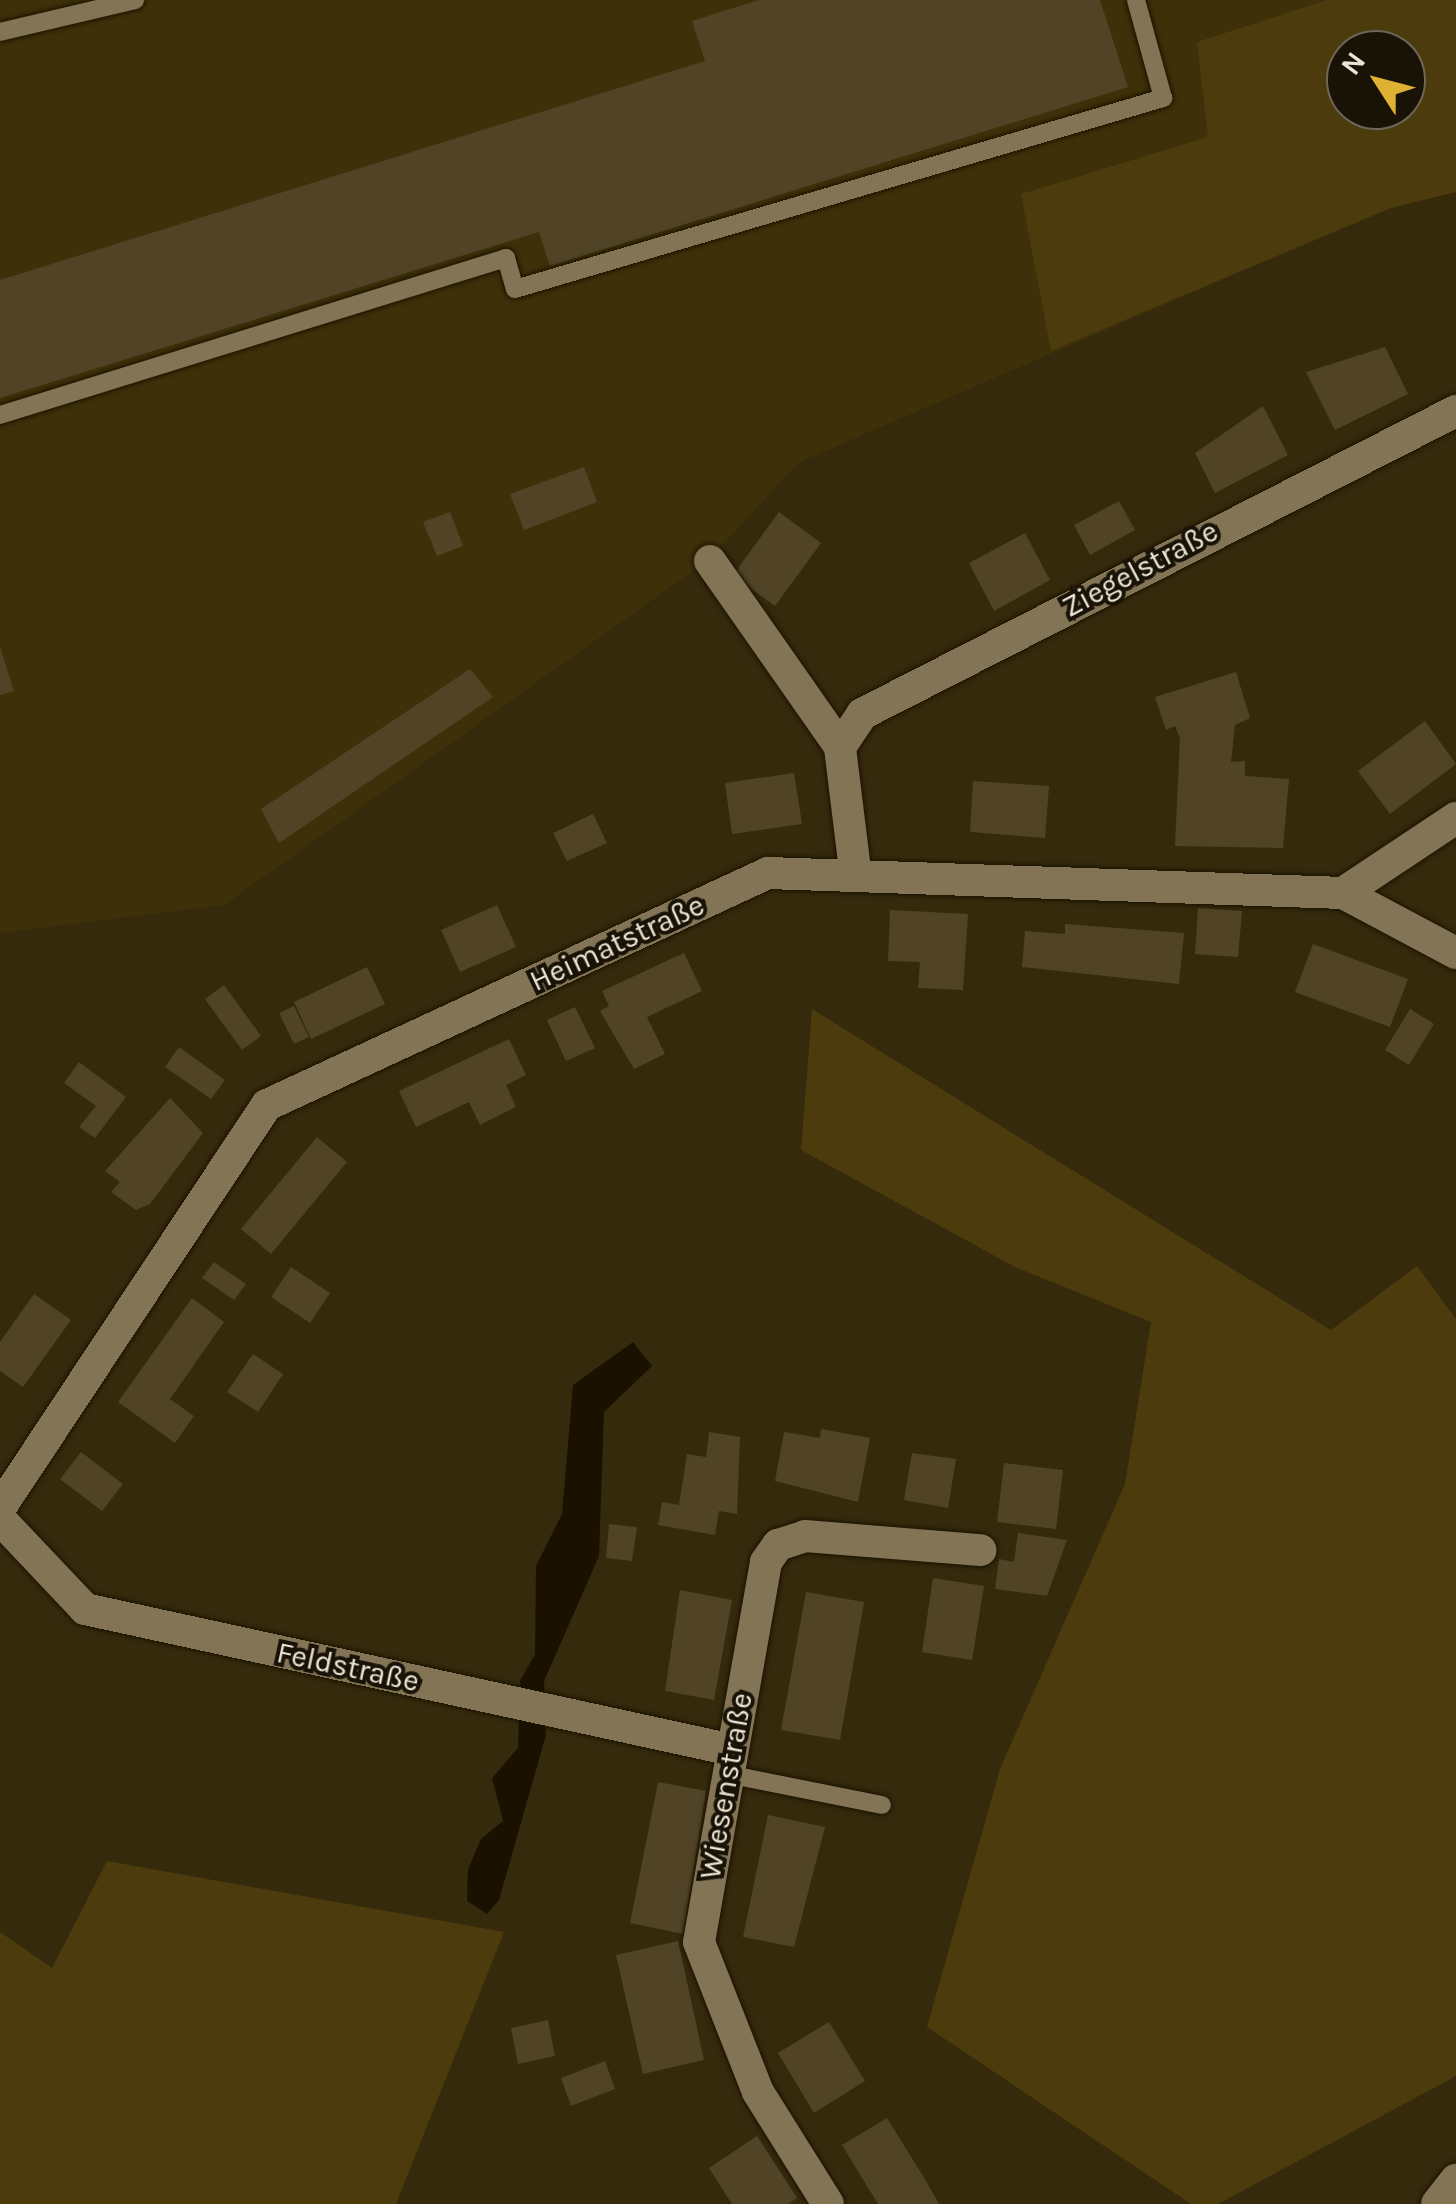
<!DOCTYPE html>
<html>
<head>
<meta charset="utf-8">
<style>
  body { margin:0 }
  #map { position:relative; width:1456px; height:2204px; overflow:hidden; background:#362a0c; font-family:Karla,sans-serif }
  div>[style] { position:absolute }
  [style*='--x'] { left:calc(var(--x)*1px); top:calc(var(--y)*1px); width:calc(var(--w)*1px); rotate:calc(var(--a)*1deg) }
  .built>* { inset:0; background:#3e3008 }
  .green>* { inset:0; background:#4c3b0d }
  .water>* { inset:0; background:#1a1100 }
  .building>* { inset:0; background:#514426 }
  .roads { filter:drop-shadow(0 0 2px #1b1300) drop-shadow(0 0 2px #1b1300) }
  .lane>* { height:18px; margin:-9px; padding:0 9px; transform-origin:9px; border-radius:9px; background:#827455 }
  .street>* { height:32px; margin:-16px; padding:0 16px; transform-origin:16px; border-radius:16px; background:#827455 }
  span { translate:-50% -50%; white-space:nowrap; text-align:center; line-height:1.15; -webkit-text-stroke:8px #191307; paint-order:stroke }
  .street-label { font-size:30px; color:#ece5d4 }
  .north { position:absolute; left:1326px; top:30px; width:100px; height:100px; box-sizing:border-box; background:#191307; border:2px solid #6d6759; border-radius:50%; rotate:306deg; font-size:28px; font-weight:700; line-height:40px; text-align:center; color:#ece5d4 }
  .north::after { content:''; display:block; margin:auto; width:35px; height:45px; background:#deb133; clip-path:polygon(50% 0,100% 100%,50% 72%,0 100%) }
</style>
</head>
<body>
<div id="map">
  <div class="built">
    <i style="clip-path:polygon(evenodd,0 0,1456px 0,1390px 207px,798px 463px,710px 559px,224px 905px,0 933px,0 0,1346px 50px,1406px 50px,1406px 110px,1346px 110px,1346px 50px)"></i>
  </div>
  <div class="green">
    <i style="clip-path:polygon(evenodd,1327px 0,1456px 0,1456px 192px,1391px 208px,1051px 351px,1021px 194px,1208px 137px,1197px 42px,1327px 0,1346px 50px,1406px 50px,1406px 110px,1346px 110px,1346px 50px)"></i>
    <i style="clip-path:polygon(812px 1009px,1331px 1330px,1417px 1266px,1456px 1319px,1456px 2076px,1218px 2204px,1191px 2204px,927px 2027px,1000px 1769px,1125px 1484px,1151px 1322px,1015px 1267px,801px 1150px)"></i>
    <i style="clip-path:polygon(107px 1861px,504px 1932px,396px 2204px,0 2204px,0 1932px,52px 1968px)"></i>
  </div>
  <div class="water">
    <i style="clip-path:polygon(633px 1342px,652px 1366px,604px 1412px,599px 1556px,544px 1681px,546px 1735px,499px 1900px,487px 1914px,467px 1901px,468px 1869px,481px 1839px,503px 1821px,492px 1778px,518px 1748px,520px 1681px,535px 1654px,536px 1566px,562px 1514px,573px 1385px)"></i>
  </div>
  <div class="building">
    <i style="clip-path:polygon(759px 0,1100px 0,1128px 87px,550px 266px,539px 232px,0 398px,0 280px,705px 61px,692px 21px)"></i>
    <i style="clip-path:polygon(1385px 347px,1408px 394px,1335px 430px,1306px 372px)"></i>
    <i style="clip-path:polygon(1263px 406px,1288px 455px,1215px 493px,1195px 453px)"></i>
    <i style="clip-path:polygon(584px 467px,597px 502px,524px 530px,510px 494px)"></i>
    <i style="clip-path:polygon(1119px 501px,1135px 530px,1090px 555px,1074px 525px)"></i>
    <i style="clip-path:polygon(450px 512px,463px 546px,437px 556px,423px 522px)"></i>
    <i style="clip-path:polygon(779px 512px,821px 543px,775px 606px,733px 575px)"></i>
    <i style="clip-path:polygon(1025px 533px,1050px 580px,994px 611px,969px 563px)"></i>
    <i style="clip-path:polygon(0 647px,14px 691px,0 695px)"></i>
    <i style="clip-path:polygon(470px 669px,493px 697px,279px 843px,261px 809px)"></i>
    <i style="clip-path:polygon(1236px 672px,1250px 718px,1235px 725px,1231px 762px,1245px 761px,1245px 776px,1289px 779px,1283px 848px,1175px 846px,1180px 738px,1175px 726px,1166px 730px,1155px 697px)"></i>
    <i style="clip-path:polygon(1425px 721px,1456px 764px,1390px 814px,1358px 771px)"></i>
    <i style="clip-path:polygon(794px 773px,802px 824px,732px 834px,725px 783px)"></i>
    <i style="clip-path:polygon(973px 781px,1049px 786px,1045px 838px,970px 832px)"></i>
    <i style="clip-path:polygon(593px 814px,607px 843px,567px 861px,553px 833px)"></i>
    <i style="clip-path:polygon(497px 905px,516px 947px,460px 972px,441px 930px)"></i>
    <i style="clip-path:polygon(1198px 908px,1242px 911px,1238px 957px,1195px 954px)"></i>
    <i style="clip-path:polygon(890px 910px,968px 914px,963px 990px,918px 988px,920px 962px,888px 961px)"></i>
    <i style="clip-path:polygon(1065px 924px,1184px 933px,1179px 984px,1022px 967px,1025px 931px,1065px 934px)"></i>
    <i style="clip-path:polygon(1313px 944px,1408px 979px,1390px 1027px,1295px 992px)"></i>
    <i style="clip-path:polygon(684px 953px,702px 991px,647px 1017px,665px 1054px,634px 1069px,600px 1011px,609px 1006px,602px 991px)"></i>
    <i style="clip-path:polygon(367px 967px,385px 1004px,311px 1039px,294px 1002px)"></i>
    <i style="clip-path:polygon(224px 985px,261px 1036px,242px 1050px,205px 999px)"></i>
    <i style="clip-path:polygon(294px 1006px,309px 1037px,294px 1044px,279px 1013px)"></i>
    <i style="clip-path:polygon(575px 1007px,595px 1048px,566px 1061px,547px 1020px)"></i>
    <i style="clip-path:polygon(1410px 1009px,1434px 1024px,1409px 1065px,1385px 1050px)"></i>
    <i style="clip-path:polygon(509px 1039px,526px 1075px,506px 1085px,516px 1107px,480px 1125px,469px 1102px,416px 1127px,399px 1091px)"></i>
    <i style="clip-path:polygon(179px 1047px,225px 1080px,211px 1099px,165px 1067px)"></i>
    <i style="clip-path:polygon(79px 1062px,126px 1097px,95px 1138px,79px 1127px,96px 1106px,64px 1083px)"></i>
    <i style="clip-path:polygon(170px 1098px,203px 1133px,150px 1204px,136px 1210px,111px 1192px,120px 1182px,105px 1171px)"></i>
    <i style="clip-path:polygon(317px 1137px,347px 1162px,271px 1254px,241px 1229px)"></i>
    <i style="clip-path:polygon(214px 1262px,246px 1284px,234px 1300px,202px 1278px)"></i>
    <i style="clip-path:polygon(291px 1267px,330px 1293px,310px 1323px,271px 1297px)"></i>
    <i style="clip-path:polygon(34px 1294px,71px 1320px,23px 1387px,0 1371px,0 1342px)"></i>
    <i style="clip-path:polygon(192px 1298px,224px 1322px,170px 1399px,194px 1416px,175px 1443px,118px 1402px)"></i>
    <i style="clip-path:polygon(253px 1354px,283px 1374px,258px 1412px,227px 1392px)"></i>
    <i style="clip-path:polygon(821px 1429px,870px 1438px,858px 1502px,775px 1481px,784px 1432px,820px 1438px)"></i>
    <i style="clip-path:polygon(709px 1432px,740px 1437px,737px 1514px,719px 1511px,715px 1535px,658px 1525px,662px 1502px,679px 1505px,687px 1454px,706px 1457px)"></i>
    <i style="clip-path:polygon(81px 1452px,123px 1484px,102px 1511px,60px 1479px)"></i>
    <i style="clip-path:polygon(912px 1453px,956px 1459px,948px 1508px,904px 1500px)"></i>
    <i style="clip-path:polygon(1004px 1463px,1063px 1470px,1056px 1529px,997px 1522px)"></i>
    <i style="clip-path:polygon(609px 1524px,637px 1527px,632px 1561px,606px 1558px)"></i>
    <i style="clip-path:polygon(1018px 1533px,1067px 1540px,1047px 1596px,995px 1589px,999px 1559px,1014px 1562px)"></i>
    <i style="clip-path:polygon(933px 1578px,984px 1586px,972px 1660px,922px 1652px)"></i>
    <i style="clip-path:polygon(680px 1590px,732px 1600px,714px 1700px,665px 1691px)"></i>
    <i style="clip-path:polygon(806px 1592px,864px 1602px,840px 1740px,781px 1730px)"></i>
    <i style="clip-path:polygon(658px 1782px,706px 1791px,683px 1934px,630px 1923px)"></i>
    <i style="clip-path:polygon(768px 1815px,825px 1827px,794px 1947px,743px 1937px)"></i>
    <i style="clip-path:polygon(678px 1941px,704px 2060px,643px 2074px,616px 1955px)"></i>
    <i style="clip-path:polygon(548px 2020px,555px 2056px,518px 2064px,511px 2028px)"></i>
    <i style="clip-path:polygon(829px 2022px,865px 2081px,814px 2113px,778px 2053px)"></i>
    <i style="clip-path:polygon(605px 2061px,615px 2089px,571px 2106px,561px 2078px)"></i>
    <i style="clip-path:polygon(887px 2118px,923px 2176px,939px 2204px,878px 2204px,842px 2145px)"></i>
    <i style="clip-path:polygon(757px 2136px,797px 2198px,788px 2204px,732px 2204px,709px 2168px)"></i>
  </div>
  <div class="roads">
    <div class="lane">
      <i style="--x:0;--y:32;--w:139;--a:-13.3"></i>
      <i style="--x:0;--y:415;--w:530;--a:-17.24"></i>
      <i style="--x:506;--y:258;--w:32;--a:74"></i>
      <i style="--x:515;--y:289;--w:676;--a:-16.42"></i>
      <i style="--x:1163;--y:98;--w:102;--a:-105.4"></i>
      <i style="--x:727;--y:1774;--w:158;--a:11.3"></i>
    </div>
    <div class="street">
      <i style="--x:710;--y:561;--w:227;--a:55"></i>
      <i style="--x:855;--y:870;--w:124;--a:-97"></i>
      <i style="--x:840;--y:747;--w:40;--a:-56"></i>
      <i style="--x:862;--y:714;--w:667;--a:-27.03"></i>
      <i style="--x:1343;--y:893;--w:136;--a:-33.6"></i>
      <i style="--x:0;--y:1508;--w:483;--a:-56.5"></i>
      <i style="--x:267;--y:1105;--w:552;--a:-24.85"></i>
      <i style="--x:768;--y:873;--w:575;--a:1.99"></i>
      <i style="--x:1343;--y:893;--w:128;--a:28"></i>
      <i style="--x:0;--y:1519;--w:124;--a:46.6"></i>
      <i style="--x:85;--y:1609;--w:662;--a:12.29"></i>
      <i style="--x:828;--y:2204;--w:132;--a:-122"></i>
      <i style="--x:758;--y:2092;--w:161;--a:-111.5"></i>
      <i style="--x:699;--y:1942;--w:386;--a:-80"></i>
      <i style="--x:766;--y:1562;--w:21;--a:-55"></i>
      <i style="--x:778;--y:1545;--w:28;--a:-18"></i>
      <i style="--x:805;--y:1536;--w:176;--a:4.6"></i>
      <i style="--x:1437;--y:2204;--w:31;--a:-52"></i>
    </div>
  </div>
  <div class="street-label">
    <span style="left:1140px;top:569px;rotate:-28deg">Ziegelstraße</span>
    <span style="left:617px;top:943px;rotate:-25deg">Heimatstraße</span>
    <span style="left:348px;top:1667px;rotate:12deg">Feldstraße</span>
    <span style="left:726px;top:1786px;rotate:-80deg">Wiesenstraße</span>
  </div>
  <div class="north">N</div>
</div>
</body>
</html>
